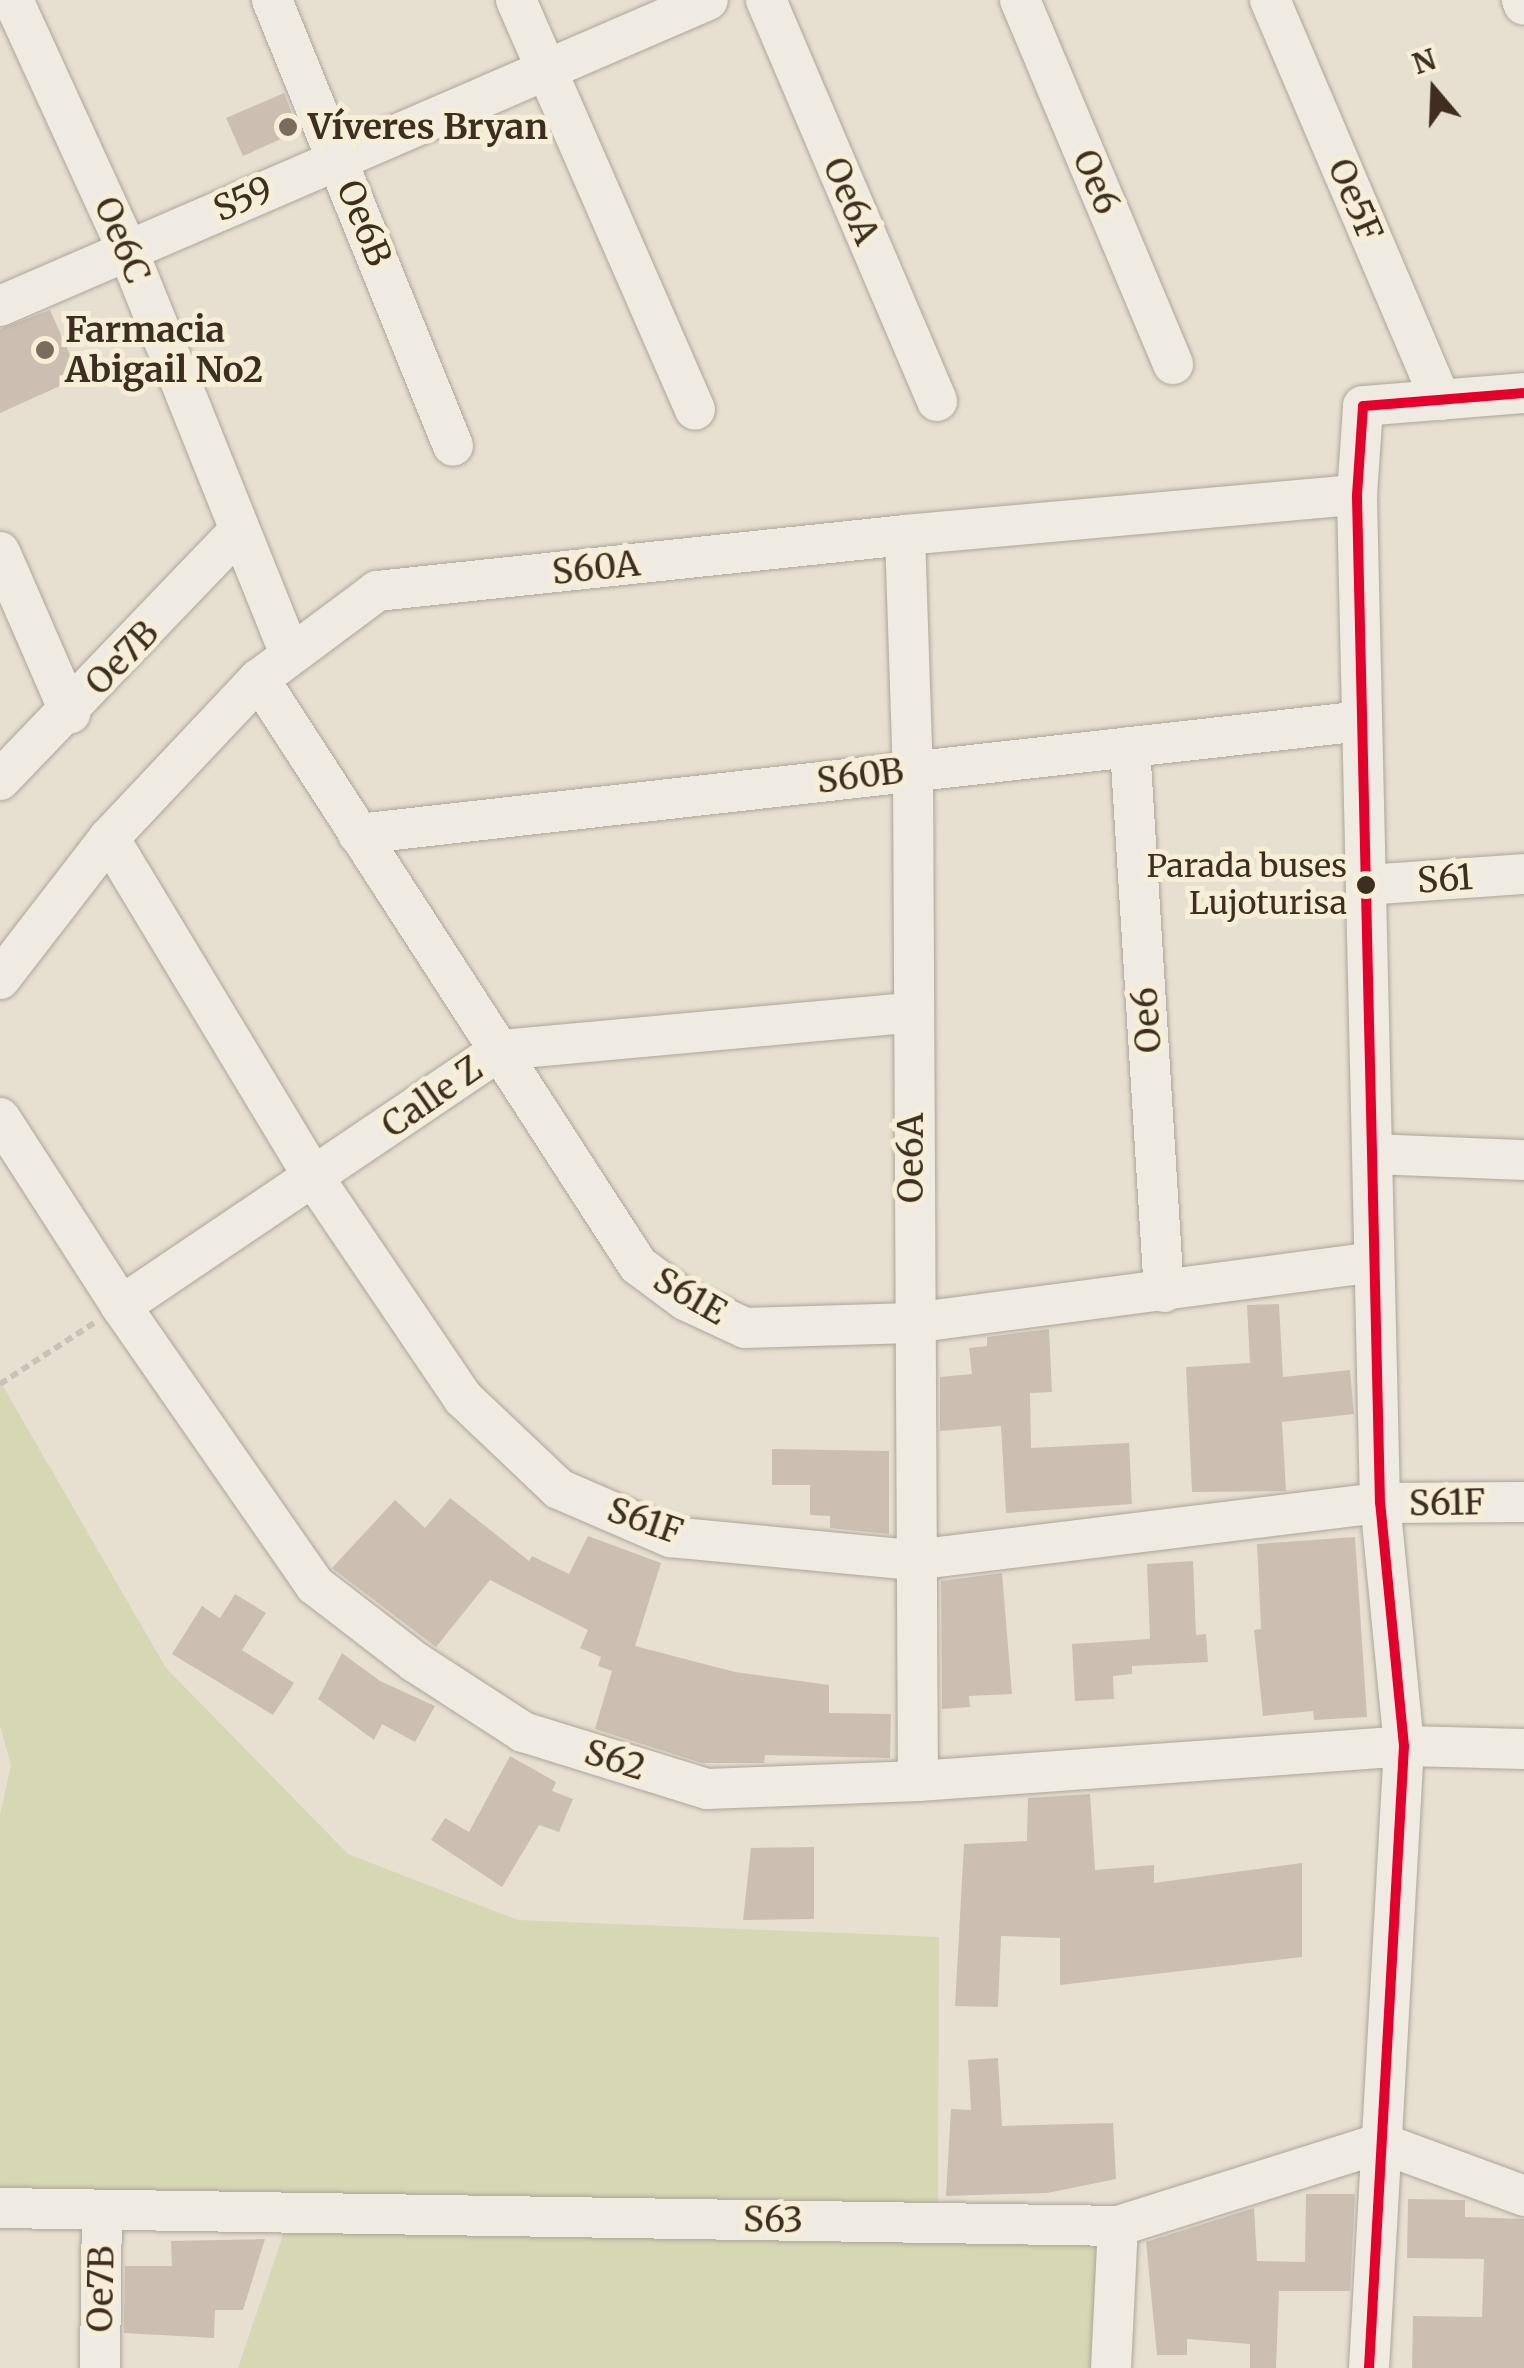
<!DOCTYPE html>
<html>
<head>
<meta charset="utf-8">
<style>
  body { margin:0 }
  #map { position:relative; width:1524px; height:2368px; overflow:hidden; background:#e7e0d1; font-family:Merriweather,serif }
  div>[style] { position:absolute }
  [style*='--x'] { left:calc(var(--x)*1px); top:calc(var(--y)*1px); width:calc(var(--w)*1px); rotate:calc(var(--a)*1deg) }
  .green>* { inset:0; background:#d6d7b3 }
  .building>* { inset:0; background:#cbbfb2 }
  .path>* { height:6px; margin-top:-3px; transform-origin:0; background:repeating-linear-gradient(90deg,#c8c2b9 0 8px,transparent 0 13px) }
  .roads { filter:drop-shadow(0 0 2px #ada599) drop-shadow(0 0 2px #ada599) }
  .minor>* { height:40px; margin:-20px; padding:0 20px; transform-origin:20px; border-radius:20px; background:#efebe3 }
  .bus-1>* { height:10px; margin:-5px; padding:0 5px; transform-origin:5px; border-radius:5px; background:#e4002b }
  .dots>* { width:28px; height:28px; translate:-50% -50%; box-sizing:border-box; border:5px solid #f7eed8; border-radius:50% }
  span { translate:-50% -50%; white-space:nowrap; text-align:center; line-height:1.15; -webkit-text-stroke:10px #f7eed8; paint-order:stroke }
  .bus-label { font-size:32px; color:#3d2e20 }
  .right { translate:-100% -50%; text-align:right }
  .poi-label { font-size:35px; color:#3d2e20; font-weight:700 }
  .left { translate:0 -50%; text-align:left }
  .street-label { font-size:35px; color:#3d2e20 }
  .north { position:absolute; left:1384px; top:40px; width:100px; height:100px; -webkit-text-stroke:8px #f7eed8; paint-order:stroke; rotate:341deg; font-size:28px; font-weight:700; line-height:40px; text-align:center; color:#3d2e20 }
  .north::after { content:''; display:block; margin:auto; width:35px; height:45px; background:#3d2e20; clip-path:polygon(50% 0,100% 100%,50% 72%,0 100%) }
</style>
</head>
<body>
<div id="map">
  <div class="green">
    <i style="clip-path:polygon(0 1381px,166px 1668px,348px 1854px,518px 1920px,939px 1937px,938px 2204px,0 2189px,0 1815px,11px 1765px,0 1726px)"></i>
    <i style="clip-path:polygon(284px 2232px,1101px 2242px,1092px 2368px,238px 2368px)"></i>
  </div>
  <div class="building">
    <i style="clip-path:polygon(284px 93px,299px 131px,243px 156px,226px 118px)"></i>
    <i style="clip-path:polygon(50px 310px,80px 377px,0 413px,0 329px)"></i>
    <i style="clip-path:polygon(1279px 1304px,1283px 1377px,1350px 1370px,1354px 1414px,1282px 1422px,1286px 1491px,1192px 1492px,1186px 1367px,1250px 1363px,1247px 1305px)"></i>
    <i style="clip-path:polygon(1049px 1329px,1052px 1392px,1030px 1393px,1031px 1448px,1129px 1443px,1132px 1504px,1006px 1513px,1001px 1426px,940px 1431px,940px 1377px,972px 1374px,969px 1348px,987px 1346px,987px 1337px)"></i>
    <i style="clip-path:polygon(772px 1449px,889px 1451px,889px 1534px,830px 1528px,830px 1516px,810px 1515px,810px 1485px,772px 1485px)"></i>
    <i style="clip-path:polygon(450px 1498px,529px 1561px,532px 1556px,569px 1574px,588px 1536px,661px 1563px,635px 1646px,735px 1672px,829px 1685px,829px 1713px,891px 1714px,890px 1758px,765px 1755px,764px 1763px,702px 1763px,595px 1729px,612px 1671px,598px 1666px,601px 1657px,580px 1648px,588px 1630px,490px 1580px,436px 1647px,332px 1568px,395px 1500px,425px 1528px)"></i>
    <i style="clip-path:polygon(1355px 1537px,1367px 1717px,1314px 1720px,1313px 1711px,1263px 1716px,1254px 1630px,1261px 1629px,1257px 1544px)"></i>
    <i style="clip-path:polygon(1193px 1561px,1196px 1635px,1206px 1634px,1208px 1662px,1132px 1666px,1132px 1674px,1113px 1676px,1114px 1699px,1075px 1701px,1072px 1644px,1150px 1639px,1147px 1564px)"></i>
    <i style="clip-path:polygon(1002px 1573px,1012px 1694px,969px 1696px,970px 1707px,942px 1709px,941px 1581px)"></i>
    <i style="clip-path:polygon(235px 1594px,266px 1613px,242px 1650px,294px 1683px,273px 1715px,172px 1654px,202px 1606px,220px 1618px)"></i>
    <i style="clip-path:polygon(342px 1653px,380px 1681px,435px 1706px,415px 1742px,382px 1724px,374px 1740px,318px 1699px)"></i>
    <i style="clip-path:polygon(510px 1756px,556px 1782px,552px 1791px,573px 1799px,559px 1832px,539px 1825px,502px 1887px,431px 1840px,445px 1818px,469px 1832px)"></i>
    <i style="clip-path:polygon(1090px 1794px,1095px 1870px,1154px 1865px,1154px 1883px,1302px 1863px,1302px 1957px,1060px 1985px,1060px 1938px,1001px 1936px,998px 2007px,955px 2006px,964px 1844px,1027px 1841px,1028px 1798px)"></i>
    <i style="clip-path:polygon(814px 1847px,814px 1919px,743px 1920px,751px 1848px)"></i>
    <i style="clip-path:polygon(998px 2058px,1002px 2126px,1113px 2123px,1116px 2179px,1047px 2193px,946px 2196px,951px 2109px,971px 2110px,968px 2060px)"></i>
    <i style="clip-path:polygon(1306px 2194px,1355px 2194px,1350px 2291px,1279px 2291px,1276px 2368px,1250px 2368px,1250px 2344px,1187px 2339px,1187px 2355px,1157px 2355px,1146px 2242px,1254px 2208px,1257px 2261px,1305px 2262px)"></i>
    <i style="clip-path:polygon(1408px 2199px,1465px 2200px,1465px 2217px,1524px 2219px,1524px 2368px,1412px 2368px,1413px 2316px,1482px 2317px,1484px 2259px,1407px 2258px)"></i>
    <i style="clip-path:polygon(265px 2239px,243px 2310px,215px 2310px,214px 2338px,124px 2333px,125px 2266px,172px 2266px,171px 2241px)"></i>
  </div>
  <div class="path">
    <i style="--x:0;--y:1384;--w:112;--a:-33"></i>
  </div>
  <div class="roads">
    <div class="minor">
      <i style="--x:13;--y:0;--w:276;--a:65.4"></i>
      <i style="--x:128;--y:251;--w:431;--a:68.1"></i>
      <i style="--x:272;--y:0;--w:481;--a:67.9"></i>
      <i style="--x:516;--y:0;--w:447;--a:66.4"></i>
      <i style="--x:766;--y:0;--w:436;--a:66.9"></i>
      <i style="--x:1020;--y:0;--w:395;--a:67.2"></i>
      <i style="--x:1270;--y:0;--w:435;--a:66.9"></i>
      <i style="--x:1522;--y:0;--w:5;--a:68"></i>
      <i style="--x:0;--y:306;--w:771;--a:-23.37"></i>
      <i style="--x:905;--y:535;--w:235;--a:88.1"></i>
      <i style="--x:913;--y:770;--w:1011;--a:89.72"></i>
      <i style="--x:0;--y:552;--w:176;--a:66.5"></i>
      <i style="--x:259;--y:679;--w:698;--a:57.11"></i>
      <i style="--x:638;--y:1265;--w:59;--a:36.7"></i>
      <i style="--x:685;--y:1300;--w:66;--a:25"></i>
      <i style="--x:745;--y:1328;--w:167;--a:-1.7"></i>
      <i style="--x:912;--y:1323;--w:466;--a:-7.5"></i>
      <i style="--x:1130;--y:747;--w:546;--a:86.43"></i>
      <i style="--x:0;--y:780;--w:345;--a:-46.2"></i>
      <i style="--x:358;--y:834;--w:1010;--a:-6.42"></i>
      <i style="--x:109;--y:838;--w:397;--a:58.9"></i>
      <i style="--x:314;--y:1178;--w:266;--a:55.9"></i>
      <i style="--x:463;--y:1398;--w:132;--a:43.5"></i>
      <i style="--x:559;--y:1489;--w:121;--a:23.4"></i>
      <i style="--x:670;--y:1537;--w:245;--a:5.4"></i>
      <i style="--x:914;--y:1560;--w:469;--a:-7"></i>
      <i style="--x:1380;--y:1503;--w:144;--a:-0.4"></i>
      <i style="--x:1366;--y:885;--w:158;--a:-4"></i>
      <i style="--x:0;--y:979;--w:178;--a:-52.3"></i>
      <i style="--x:109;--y:838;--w:219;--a:-46.7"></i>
      <i style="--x:259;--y:679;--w:147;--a:-36.7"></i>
      <i style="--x:377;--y:591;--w:531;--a:-6.05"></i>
      <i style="--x:905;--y:535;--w:454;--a:-5.1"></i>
      <i style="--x:0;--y:1118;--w:224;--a:57.2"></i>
      <i style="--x:121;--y:1306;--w:340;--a:55.2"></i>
      <i style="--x:315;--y:1585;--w:126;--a:37.6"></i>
      <i style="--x:415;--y:1662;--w:129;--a:32.9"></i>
      <i style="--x:523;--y:1732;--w:193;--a:17.2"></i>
      <i style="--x:707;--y:1789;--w:211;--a:-2.2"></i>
      <i style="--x:918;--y:1781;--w:487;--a:-4.1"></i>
      <i style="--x:1404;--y:1746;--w:120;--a:1.4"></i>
      <i style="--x:1373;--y:1154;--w:151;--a:2.3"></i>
      <i style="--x:121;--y:1306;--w:457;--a:-34"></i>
      <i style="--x:500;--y:1050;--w:412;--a:-5.2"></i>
      <i style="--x:0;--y:2208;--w:1118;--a:0.92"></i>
      <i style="--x:1118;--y:2226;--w:276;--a:-17.5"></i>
      <i style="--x:1381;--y:2143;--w:153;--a:20.3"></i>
      <i style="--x:100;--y:2368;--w:158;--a:-89.3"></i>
      <i style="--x:1111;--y:2368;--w:142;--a:-87.2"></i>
      <i style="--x:1369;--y:2368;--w:623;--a:-86.78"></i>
      <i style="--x:1404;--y:1746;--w:244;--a:-95.6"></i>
      <i style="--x:1380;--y:1503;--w:1008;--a:-91.31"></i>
      <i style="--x:1357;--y:495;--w:89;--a:-86.1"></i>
      <i style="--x:1363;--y:406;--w:162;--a:-4.6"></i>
    </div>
  </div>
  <div class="bus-1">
    <i style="--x:1369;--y:2368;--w:623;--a:-86.78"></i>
    <i style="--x:1404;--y:1746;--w:244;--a:-95.6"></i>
    <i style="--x:1380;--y:1503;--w:1008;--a:-91.31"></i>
    <i style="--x:1357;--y:495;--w:89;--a:-86.1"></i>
    <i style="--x:1363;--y:406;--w:162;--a:-4.6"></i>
  </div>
  <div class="dots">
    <i style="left:288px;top:127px;background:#786c5e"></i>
    <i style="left:45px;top:350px;background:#786c5e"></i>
    <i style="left:1366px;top:885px;background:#3d2e20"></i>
  </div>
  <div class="bus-label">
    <span class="right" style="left:1347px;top:885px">Parada buses<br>Lujoturisa</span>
  </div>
  <div class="poi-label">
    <span class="left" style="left:308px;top:127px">Víveres Bryan</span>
    <span class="left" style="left:65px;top:350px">Farmacia<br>Abigail No2</span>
  </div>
  <div class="street-label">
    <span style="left:1096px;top:182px;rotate:67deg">Oe6</span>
    <span style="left:243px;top:199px;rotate:-24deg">S59</span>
    <span style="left:1355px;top:200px;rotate:67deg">Oe5F</span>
    <span style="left:851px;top:201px;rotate:67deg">Oe6A</span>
    <span style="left:364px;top:223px;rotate:68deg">Oe6B</span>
    <span style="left:122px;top:240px;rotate:67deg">Oe6C</span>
    <span style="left:596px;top:568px;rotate:-6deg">S60A</span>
    <span style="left:122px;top:658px;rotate:-46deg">Oe7B</span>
    <span style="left:860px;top:776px;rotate:-7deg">S60B</span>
    <span style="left:1445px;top:879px;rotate:-4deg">S61</span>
    <span style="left:1147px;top:1020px;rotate:-94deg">Oe6</span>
    <span style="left:432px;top:1097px;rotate:-35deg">Calle Z</span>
    <span style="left:911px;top:1158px;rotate:-90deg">Oe6A</span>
    <span style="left:690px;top:1296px;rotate:30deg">S61E</span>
    <span style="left:1447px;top:1503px;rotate:-1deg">S61F</span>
    <span style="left:645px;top:1521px;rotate:19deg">S61F</span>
    <span style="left:615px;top:1760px;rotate:17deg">S62</span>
    <span style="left:773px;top:2220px;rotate:1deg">S63</span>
    <span style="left:101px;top:2289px;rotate:-89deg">Oe7B</span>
  </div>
  <div class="north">N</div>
</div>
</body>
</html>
